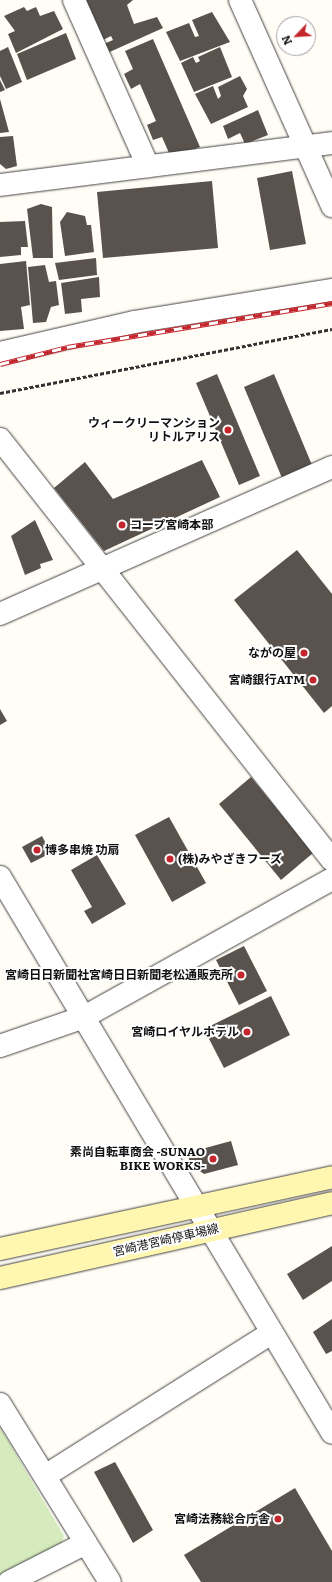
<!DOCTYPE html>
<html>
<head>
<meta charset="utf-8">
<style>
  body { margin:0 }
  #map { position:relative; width:332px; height:1582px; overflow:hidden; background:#fffdf5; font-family:Literata,"Noto Sans JP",serif }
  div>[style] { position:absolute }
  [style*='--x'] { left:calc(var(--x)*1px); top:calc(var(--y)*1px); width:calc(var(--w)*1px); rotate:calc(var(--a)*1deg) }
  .green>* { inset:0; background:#d5ebbd }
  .building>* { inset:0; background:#5a524d }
  .path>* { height:2.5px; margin-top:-1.25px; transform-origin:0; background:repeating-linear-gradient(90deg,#333 0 4px,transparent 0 6px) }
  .roads { filter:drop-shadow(0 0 1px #444) drop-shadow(0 0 1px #444) }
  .minor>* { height:22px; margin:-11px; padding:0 11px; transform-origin:11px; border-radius:11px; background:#fff }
  .tertiary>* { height:22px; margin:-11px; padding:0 11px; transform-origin:11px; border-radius:11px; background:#fff }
  .secondary>* { height:22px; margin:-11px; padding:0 11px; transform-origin:11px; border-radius:11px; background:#fff6b0 }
  .rail>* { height:4.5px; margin-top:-2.25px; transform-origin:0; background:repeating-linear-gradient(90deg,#fff 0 9px,#c4262e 0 18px); box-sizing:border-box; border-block:1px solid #c4262e }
  .dots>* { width:11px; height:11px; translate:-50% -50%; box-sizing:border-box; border:2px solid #fff; border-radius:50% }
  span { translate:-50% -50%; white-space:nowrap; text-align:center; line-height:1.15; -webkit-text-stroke:4px #fff; paint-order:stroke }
  .poi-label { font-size:12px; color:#111; font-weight:700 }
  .right { translate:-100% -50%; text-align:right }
  .left { translate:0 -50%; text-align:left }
  .street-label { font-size:12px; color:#111 }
  .north { position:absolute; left:276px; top:16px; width:40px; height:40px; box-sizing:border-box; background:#fff; border:1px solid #a0a0a0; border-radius:50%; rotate:245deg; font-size:11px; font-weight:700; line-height:16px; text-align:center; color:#111 }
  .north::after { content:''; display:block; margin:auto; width:14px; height:18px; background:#c4262e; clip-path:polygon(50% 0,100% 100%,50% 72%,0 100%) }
</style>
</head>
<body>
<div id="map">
  <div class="green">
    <i style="clip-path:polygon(0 1427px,64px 1536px,60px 1548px,0 1579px)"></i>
  </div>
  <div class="building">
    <i style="clip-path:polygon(80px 0,133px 0,127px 5px,134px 24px,157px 17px,163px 28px,103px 55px,99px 46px,113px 40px,111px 36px,99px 42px)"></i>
    <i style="clip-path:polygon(24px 7px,27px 11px,36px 7px,40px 16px,54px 11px,63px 29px,16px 53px,8px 34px,15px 31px,4px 16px)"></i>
    <i style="clip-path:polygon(212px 12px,230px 42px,180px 61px,166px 32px,189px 23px,195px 37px,199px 36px,192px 20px)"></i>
    <i style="clip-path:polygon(66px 33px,76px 59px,27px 80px,17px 54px)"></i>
    <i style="clip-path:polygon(153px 39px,200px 147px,176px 156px,169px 153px,162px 137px,153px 140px,147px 125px,156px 121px,140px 84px,131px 89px,124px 74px,133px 69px,125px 51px)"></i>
    <i style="clip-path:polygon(8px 47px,22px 82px,6px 89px,0 76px,0 51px)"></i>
    <i style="clip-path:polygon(220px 47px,232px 77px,194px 92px,181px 63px,193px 57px,196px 63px,200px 61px,198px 57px)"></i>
    <i style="clip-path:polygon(240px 76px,247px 89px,243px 96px,248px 107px,211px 124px,195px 94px,213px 86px,218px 99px,221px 96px,218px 87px)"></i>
    <i style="clip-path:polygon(0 80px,5px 90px,0 92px)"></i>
    <i style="clip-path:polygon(0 99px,9px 132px,0 133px)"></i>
    <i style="clip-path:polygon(258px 110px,268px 135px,245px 144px,240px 133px,228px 139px,223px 126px)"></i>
    <i style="clip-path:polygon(13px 136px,17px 166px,6px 169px,0 164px,0 137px)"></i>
    <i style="clip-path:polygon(292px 171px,306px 244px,270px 250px,257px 178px)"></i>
    <i style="clip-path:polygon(212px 181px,218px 248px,103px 258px,97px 192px)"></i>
    <i style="clip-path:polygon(41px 204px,52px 207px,53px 258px,33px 258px,27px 209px)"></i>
    <i style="clip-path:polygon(67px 212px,85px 216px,87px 225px,91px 225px,94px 252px,65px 256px,60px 222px)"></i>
    <i style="clip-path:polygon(25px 221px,28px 247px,21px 247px,21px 255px,0 257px,0 222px)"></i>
    <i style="clip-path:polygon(96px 258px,97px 275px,59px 280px,55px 263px)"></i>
    <i style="clip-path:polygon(26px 261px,30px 305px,21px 307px,24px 329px,0 331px,0 264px)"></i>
    <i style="clip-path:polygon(45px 265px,49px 282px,56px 281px,59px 305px,51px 307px,46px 322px,33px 323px,28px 267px)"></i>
    <i style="clip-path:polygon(99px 277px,100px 297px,81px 299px,82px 312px,65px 314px,61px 283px)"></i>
    <i style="clip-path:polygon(217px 374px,260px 476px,239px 485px,196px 383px)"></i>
    <i style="clip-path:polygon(274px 374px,312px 465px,282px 478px,244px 387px)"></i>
    <i style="clip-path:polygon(202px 460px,220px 497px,104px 551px,54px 488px,85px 462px,113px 499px)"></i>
    <i style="clip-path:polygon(35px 520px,53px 560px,40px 564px,41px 568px,25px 575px,11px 536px)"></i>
    <i style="clip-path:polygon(297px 550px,332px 594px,332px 706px,324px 713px,234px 600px)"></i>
    <i style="clip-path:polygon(0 709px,7px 721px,0 725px)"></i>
    <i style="clip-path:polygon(251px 777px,313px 853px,281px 880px,219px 804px)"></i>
    <i style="clip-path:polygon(169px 817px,206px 883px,172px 902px,135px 835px)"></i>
    <i style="clip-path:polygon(42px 836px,51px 853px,31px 863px,22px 847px)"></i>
    <i style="clip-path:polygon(97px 855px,126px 904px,92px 924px,84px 911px,92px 907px,71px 870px)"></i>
    <i style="clip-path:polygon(244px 946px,267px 991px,239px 1005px,216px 960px)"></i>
    <i style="clip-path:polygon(271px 996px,290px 1035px,224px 1068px,204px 1029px)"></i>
    <i style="clip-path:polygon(231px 1141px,238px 1165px,204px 1174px,191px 1165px,187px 1153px)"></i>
    <i style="clip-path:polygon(332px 1246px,332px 1281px,303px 1300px,287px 1274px)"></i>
    <i style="clip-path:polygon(332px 1319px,332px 1351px,326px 1354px,313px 1332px)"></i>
    <i style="clip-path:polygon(115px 1462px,153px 1530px,133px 1543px,94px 1472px)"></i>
    <i style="clip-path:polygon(295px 1488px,332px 1551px,332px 1582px,201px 1582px,184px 1555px)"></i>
  </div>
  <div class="path">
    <i style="--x:0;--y:393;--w:338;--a:-10.9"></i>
  </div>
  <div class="roads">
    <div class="minor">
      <i style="--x:74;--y:0;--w:182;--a:66"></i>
      <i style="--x:240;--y:0;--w:226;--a:65.9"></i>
      <i style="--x:0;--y:185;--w:335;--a:-7.2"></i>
      <i style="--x:0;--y:353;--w:138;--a:-13"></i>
      <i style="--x:134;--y:322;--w:201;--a:-9.2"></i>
      <i style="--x:0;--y:439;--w:536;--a:51.74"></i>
      <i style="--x:0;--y:614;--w:363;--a:-23.9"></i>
      <i style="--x:0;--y:877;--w:384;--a:59.2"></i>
      <i style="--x:0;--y:1046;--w:89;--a:-19"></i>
      <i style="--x:84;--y:1017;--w:284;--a:-29.1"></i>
      <i style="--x:0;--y:1404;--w:209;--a:58.3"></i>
      <i style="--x:45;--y:1476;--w:267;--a:-32.3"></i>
      <i style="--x:9;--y:1582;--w:86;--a:-26.9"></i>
    </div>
    <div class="tertiary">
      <i style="--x:197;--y:1207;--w:263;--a:59.1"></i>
    </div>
    <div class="secondary">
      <i style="--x:0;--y:1249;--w:340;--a:-12.2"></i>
      <i style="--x:0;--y:1278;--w:340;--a:-12.7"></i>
    </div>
  </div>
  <div class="rail">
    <i style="--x:0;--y:364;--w:69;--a:-14.2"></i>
    <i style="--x:67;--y:347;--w:269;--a:-9.4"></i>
  </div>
  <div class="dots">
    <i style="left:228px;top:430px;background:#c4262e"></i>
    <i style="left:122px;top:525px;background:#c4262e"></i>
    <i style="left:304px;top:653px;background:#c4262e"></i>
    <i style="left:313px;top:680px;background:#c4262e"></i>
    <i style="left:37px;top:850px;background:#c4262e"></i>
    <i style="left:170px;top:859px;background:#c4262e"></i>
    <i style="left:241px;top:975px;background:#c4262e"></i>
    <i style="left:247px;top:1032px;background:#c4262e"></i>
    <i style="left:213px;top:1159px;background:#c4262e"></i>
    <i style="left:278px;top:1519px;background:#c4262e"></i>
  </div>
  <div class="poi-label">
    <span class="right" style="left:220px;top:430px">ウィークリーマンション<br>リトルアリス</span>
    <span class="left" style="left:130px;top:525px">コープ宮崎本部</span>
    <span class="right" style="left:296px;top:653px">ながの屋</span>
    <span class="right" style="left:305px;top:680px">宮崎銀行ATM</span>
    <span class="left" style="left:45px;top:850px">博多串焼 功扇</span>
    <span class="left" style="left:178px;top:859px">(株)みやざきフーズ</span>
    <span class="right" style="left:233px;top:975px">宮崎日日新聞社宮崎日日新聞老松通販売所</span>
    <span class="right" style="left:239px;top:1032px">宮崎ロイヤルホテル</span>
    <span class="right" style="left:205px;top:1159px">素尚自転車商会 -SUNAO<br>BIKE WORKS-</span>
    <span class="right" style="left:270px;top:1519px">宮崎法務総合庁舎</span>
  </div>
  <div class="street-label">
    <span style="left:166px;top:1240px;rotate:-13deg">宮崎港宮崎停車場線</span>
  </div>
  <div class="north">N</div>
</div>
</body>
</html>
